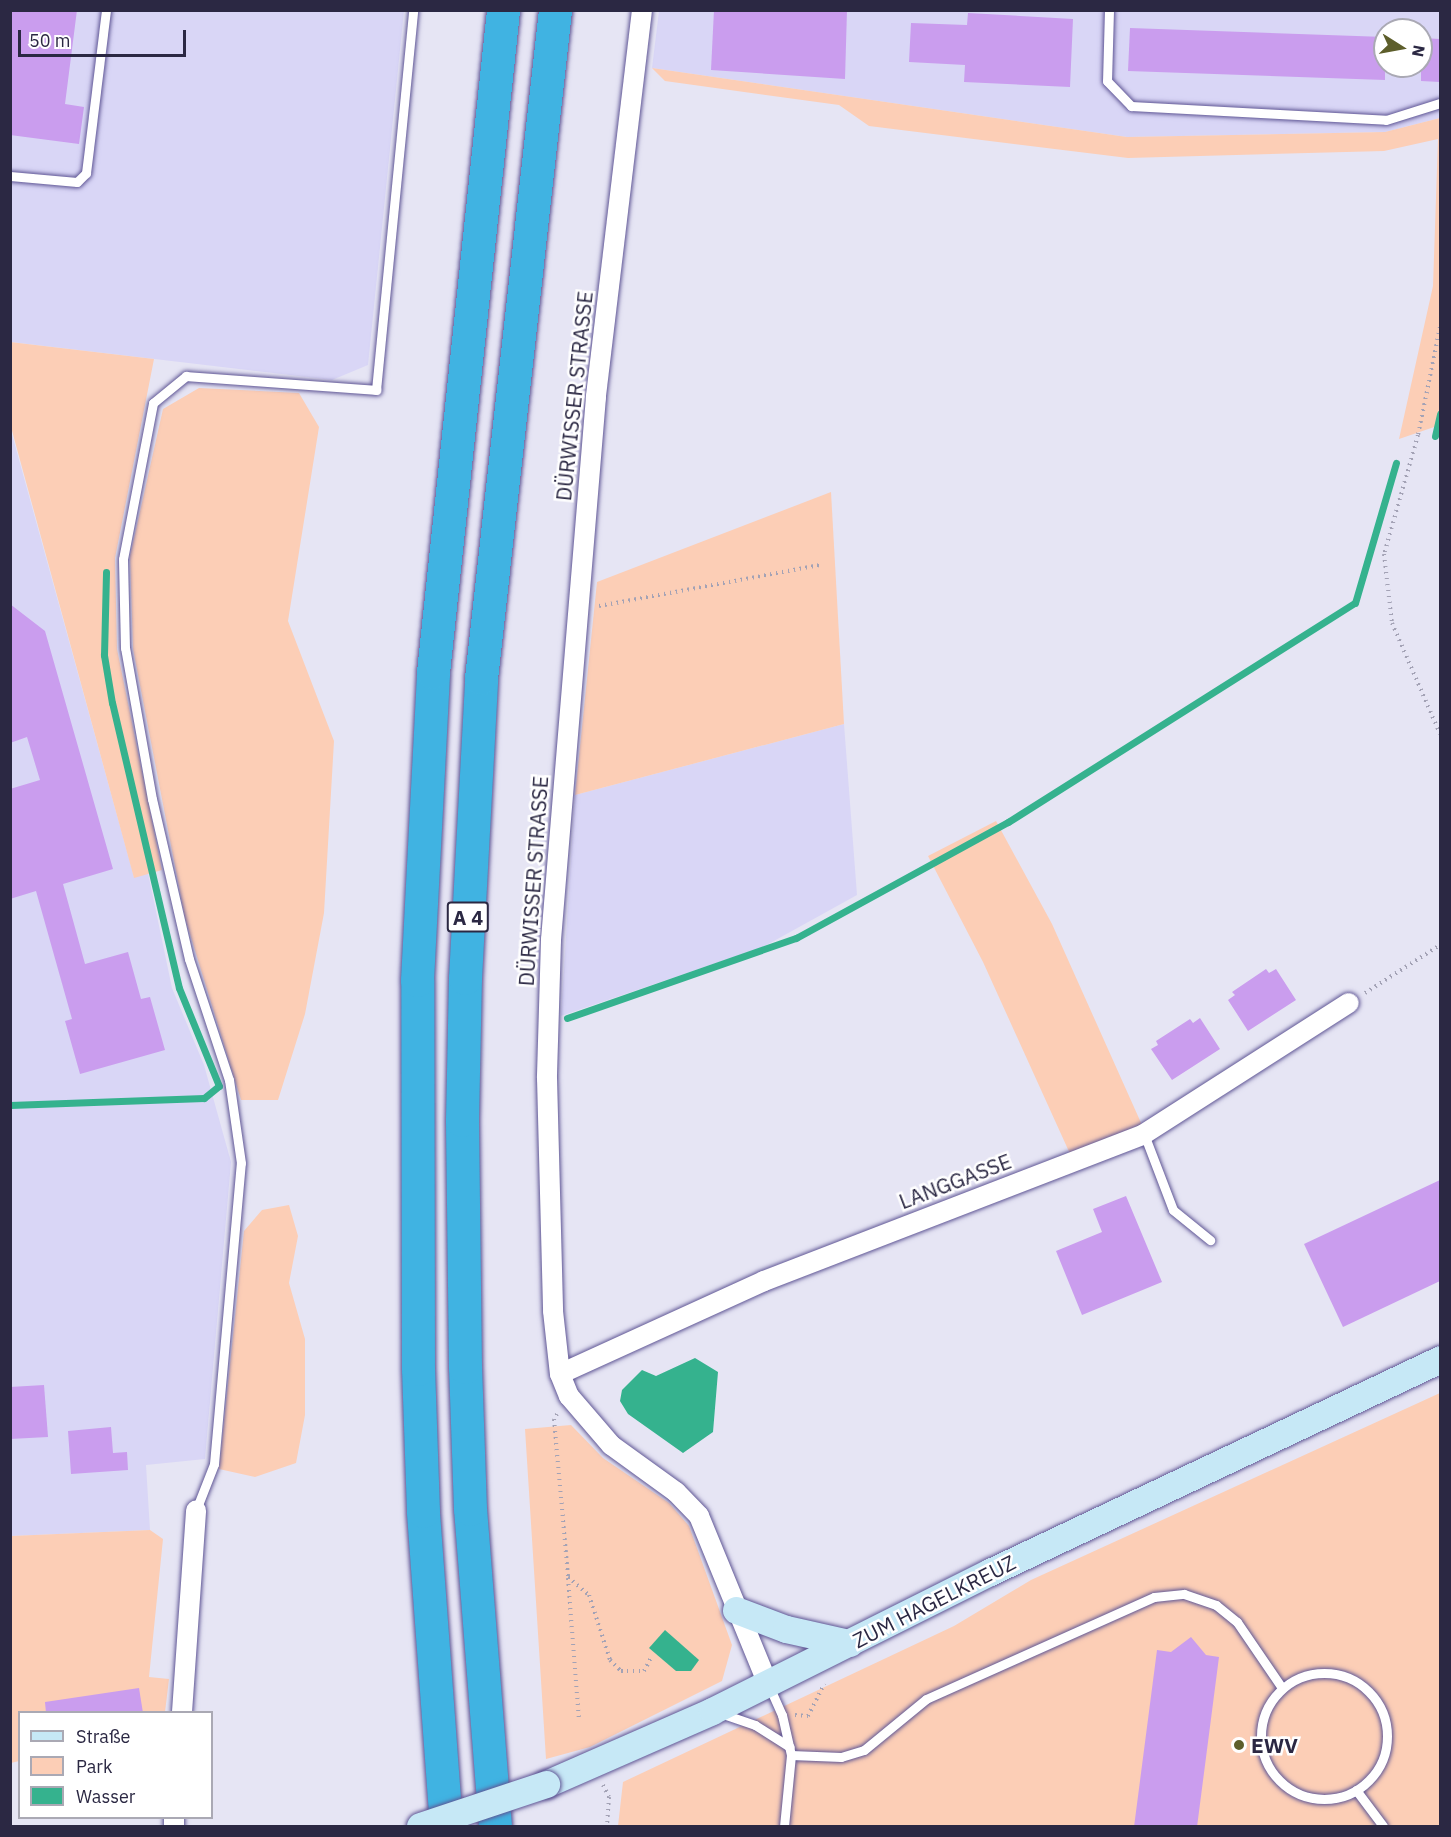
<!DOCTYPE html>
<html>
<head>
<meta charset="utf-8">
<style>
  body { margin:0 }
  #map { position:relative; width:1451px; height:1837px; overflow:hidden; background:#e6e5f4; font-family:"IBM Plex Sans",sans-serif }
  div>[style] { position:absolute }
  [style*='--x'] { left:calc(var(--x)*1px); top:calc(var(--y)*1px); width:calc(var(--w)*1px); rotate:calc(var(--a)*1deg) }
  .built>* { inset:0; background:#d9d6f6 }
  .green>* { inset:0; background:#fcceb6 }
  .water>* { inset:0; background:#35b28e }
  .stream>* { height:7px; margin:-3.5px; padding:0 3.5px; transform-origin:3.5px; border-radius:3.5px; background:#35b28e }
  .building>* { inset:0; background:#ca9dee }
  .path>* { height:4px; margin-top:-2px; transform-origin:0; background:repeating-linear-gradient(90deg,#a3a2b5 0 1.5px,transparent 0 6px) }
  .roads { filter:drop-shadow(0 0 2px #5f5695) drop-shadow(0 0 2px #5f5695) }
  .lane>* { height:9px; margin:-4.5px; padding:0 4.5px; transform-origin:4.5px; border-radius:4.5px; background:#fff }
  .lane>.ring { margin:-4.5px; padding:0; box-sizing:content-box; background:none; border:9px solid #fff; border-radius:50% }
  .street>* { height:20px; margin:-10px; padding:0 10px; transform-origin:10px; border-radius:10px; background:#fff }
  .secondary>* { height:27px; margin:-13.5px; padding:0 13.5px; transform-origin:13.5px; border-radius:13.5px; background:#c6e8f6 }
  .highway>* { height:33px; margin:-16.5px; padding:0 16.5px; transform-origin:16.5px; border-radius:16.5px; background:#40b3e2 }
  .bridges { filter:drop-shadow(0 0 2px #5f5695) drop-shadow(0 0 2px #5f5695) }
  .secondary-bridge>* { height:27px; margin:-13.5px; padding:0 13.5px; transform-origin:13.5px; border-radius:13.5px; background:#c6e8f6 }
  .dots>* { width:16px; height:16px; translate:-50% -50%; box-sizing:border-box; border:3px solid #fff; border-radius:50% }
  span { translate:-50% -50%; white-space:nowrap; text-align:center; line-height:1.15; -webkit-text-stroke:5px #fff; paint-order:stroke }
  .shield-label span { padding:2px 4px; background:#fff; border:2px solid; border-radius:4px; -webkit-text-stroke-width:0 }
  .shield-label { font-size:20px; color:#2b2843; font-weight:700 }
  .street-label { font-size:21px; color:#2b2843 }
  .poi-label { font-size:21px; color:#2b2843; font-weight:700 }
  .left { translate:0 -50%; text-align:left }
  .frame { position:absolute; inset:0; border:12px solid #2b2843; pointer-events:none }
  .legend { position:absolute; left:18px; top:1711px; width:195px; height:108px; box-sizing:border-box; background:#fff; border:2px solid #aaa9b4; margin:0; padding:8px 10px; list-style:none; font-size:18px; color:#2b2843 }
  .legend li { display:flex; align-items:center; gap:12px; height:30px }
  .legend b { width:30px; border:2px solid #aaa9b4 }
  .north { position:absolute; left:1373px; top:18px; width:60px; height:60px; box-sizing:border-box; background:#fff; border:2px solid #aaa9b4; border-radius:50%; rotate:101deg; font-size:16px; font-weight:700; line-height:24px; text-align:center; color:#2b2843 }
  .north::after { content:''; display:block; margin:auto; width:21px; height:27px; background:#5d5e2b; clip-path:polygon(50% 0,100% 100%,50% 72%,0 100%) }
  .scale { position:absolute; left:18px; top:30px; width:168px; height:27px; box-sizing:border-box; border:3px solid #2b2843; border-top:0; padding-left:8px; font-size:18px; line-height:21px; white-space:nowrap; color:#2b2843; -webkit-text-stroke:4px #fff; paint-order:stroke }
</style>
</head>
<body>
<div id="map">
  <div class="built">
    <i style="clip-path:polygon(11px 11px,404px 11px,368px 365px,332px 380px,11px 342px)"></i>
    <i style="clip-path:polygon(evenodd,659px 11px,1440px 11px,1440px 118px,1385px 132px,1127px 137px,652px 68px,659px 11px,1385px 30px,1421px 30px,1421px 66px,1385px 66px,1385px 30px)"></i>
    <i style="clip-path:polygon(10px 427px,134px 877px,148px 873px,172px 988px,204px 1065px,231px 1162px,205px 1459px,146px 1465px,150px 1530px,11px 1536px)"></i>
    <i style="clip-path:polygon(844px 724px,857px 895px,763px 947px,561px 1016px,575px 795px)"></i>
  </div>
  <div class="green">
    <i style="clip-path:polygon(652px 68px,1127px 137px,1385px 132px,1440px 118px,1440px 425px,1399px 439px,1433px 286px,1438px 139px,1384px 151px,1128px 158px,869px 126px,839px 105px,665px 81px)"></i>
    <i style="clip-path:polygon(10px 342px,154px 359px,115px 558px,117px 649px,162px 870px,134px 878px,11px 427px)"></i>
    <i style="clip-path:polygon(199px 388px,299px 393px,319px 427px,288px 621px,334px 741px,324px 913px,305px 1014px,278px 1100px,241px 1100px,185px 918px,133px 649px,130px 556px,163px 409px)"></i>
    <i style="clip-path:polygon(831px 492px,844px 724px,575px 795px,597px 582px)"></i>
    <i style="clip-path:polygon(996px 821px,1052px 924px,1142px 1125px,1071px 1156px,983px 962px,928px 856px)"></i>
    <i style="clip-path:polygon(289px 1205px,298px 1236px,289px 1283px,305px 1339px,305px 1415px,296px 1463px,255px 1477px,219px 1469px,244px 1231px,262px 1210px)"></i>
    <i style="clip-path:polygon(1440px 1393px,1440px 1826px,618px 1826px,623px 1782px,954px 1626px,1031px 1580px)"></i>
    <i style="clip-path:polygon(571px 1425px,603px 1458px,669px 1503px,689px 1526px,732px 1645px,722px 1681px,590px 1747px,546px 1759px,525px 1429px)"></i>
    <i style="clip-path:polygon(150px 1530px,163px 1539px,149px 1677px,169px 1679px,165px 1712px,20px 1712px,19px 1761px,11px 1763px,11px 1536px)"></i>
  </div>
  <div class="water">
    <i style="clip-path:polygon(695px 1358px,718px 1372px,713px 1432px,683px 1453px,628px 1414px,620px 1401px,622px 1390px,642px 1370px,656px 1376px)"></i>
    <i style="clip-path:polygon(665px 1630px,699px 1660px,691px 1671px,676px 1671px,649px 1648px)"></i>
  </div>
  <div class="stream">
    <i style="--x:1435;--y:436;--w:23;--a:-77"></i>
    <i style="--x:567;--y:1018;--w:243;--a:-19.3"></i>
    <i style="--x:796;--y:938;--w:242;--a:-28.7"></i>
    <i style="--x:1008;--y:822;--w:410;--a:-32.3"></i>
    <i style="--x:1355;--y:603;--w:146;--a:-73.7"></i>
    <i style="--x:10;--y:1105;--w:194;--a:-2.1"></i>
    <i style="--x:204;--y:1098;--w:19;--a:-39"></i>
    <i style="--x:219;--y:1086;--w:106;--a:-112.2"></i>
    <i style="--x:179;--y:988;--w:293;--a:-103.2"></i>
    <i style="--x:112;--y:703;--w:49;--a:-99.5"></i>
    <i style="--x:104;--y:655;--w:83;--a:-88.6"></i>
  </div>
  <div class="building">
    <i style="clip-path:polygon(10px 10px,77px 10px,65px 104px,84px 107px,79px 144px,10px 135px)"></i>
    <i style="clip-path:polygon(714px 10px,847px 10px,845px 79px,711px 70px)"></i>
    <i style="clip-path:polygon(968px 13px,1073px 19px,1070px 87px,964px 82px,965px 65px,909px 62px,911px 23px,967px 25px)"></i>
    <i style="clip-path:polygon(1130px 28px,1385px 37px,1385px 80px,1128px 71px)"></i>
    <i style="clip-path:polygon(1421px 38px,1440px 39px,1440px 82px,1421px 81px)"></i>
    <i style="clip-path:polygon(10px 604px,45px 631px,113px 869px,63px 884px,85px 964px,128px 952px,141px 999px,150px 997px,165px 1050px,80px 1074px,65px 1021px,72px 1019px,36px 891px,10px 899px,10px 789px,40px 780px,27px 737px,10px 743px)"></i>
    <i style="clip-path:polygon(1266px 969px,1269px 973px,1276px 969px,1296px 1000px,1248px 1031px,1228px 1000px,1235px 995px,1232px 992px)"></i>
    <i style="clip-path:polygon(1200px 1018px,1220px 1049px,1172px 1080px,1151px 1049px,1158px 1045px,1156px 1041px,1190px 1019px,1193px 1023px)"></i>
    <i style="clip-path:polygon(1440px 1180px,1440px 1281px,1343px 1327px,1304px 1244px)"></i>
    <i style="clip-path:polygon(1126px 1196px,1162px 1282px,1082px 1315px,1056px 1251px,1102px 1232px,1093px 1209px)"></i>
    <i style="clip-path:polygon(44px 1385px,48px 1437px,10px 1439px,10px 1387px)"></i>
    <i style="clip-path:polygon(111px 1427px,113px 1453px,127px 1452px,128px 1470px,71px 1474px,68px 1431px)"></i>
    <i style="clip-path:polygon(1191px 1637px,1206px 1655px,1219px 1657px,1197px 1827px,1134px 1827px,1157px 1650px,1171px 1652px)"></i>
    <i style="clip-path:polygon(139px 1688px,143px 1713px,46px 1713px,45px 1702px)"></i>
  </div>
  <div class="path">
    <i style="--x:1440;--y:327;--w:110;--a:101.5"></i>
    <i style="--x:1418;--y:435;--w:124;--a:105.9"></i>
    <i style="--x:1384;--y:554;--w:69;--a:83.4"></i>
    <i style="--x:1392;--y:623;--w:121;--a:66.6"></i>
    <i style="--x:599;--y:606;--w:226;--a:-10.5"></i>
    <i style="--x:1365;--y:993;--w:89;--a:-32.6"></i>
    <i style="--x:557;--y:1414;--w:6;--a:121"></i>
    <i style="--x:554;--y:1419;--w:159;--a:84.9"></i>
    <i style="--x:568;--y:1577;--w:28;--a:41"></i>
    <i style="--x:589;--y:1595;--w:68;--a:72.1"></i>
    <i style="--x:610;--y:1660;--w:16;--a:45"></i>
    <i style="--x:621;--y:1671;--w:23;--a:0"></i>
    <i style="--x:644;--y:1671;--w:15;--a:-62"></i>
    <i style="--x:568;--y:1578;--w:142;--a:85.6"></i>
    <i style="--x:795;--y:1715;--w:13;--a:4"></i>
    <i style="--x:808;--y:1716;--w:36;--a:-63"></i>
    <i style="--x:603;--y:1785;--w:13;--a:63"></i>
    <i style="--x:609;--y:1797;--w:29;--a:94"></i>
  </div>
  <div class="roads">
    <div class="lane">
      <i style="--x:1109;--y:10;--w:71;--a:91.6"></i>
      <i style="--x:1107;--y:81;--w:35;--a:46"></i>
      <i style="--x:1131;--y:106;--w:255;--a:3.1"></i>
      <i style="--x:1386;--y:120;--w:57;--a:-17.5"></i>
      <i style="--x:10;--y:176;--w:67;--a:5.1"></i>
      <i style="--x:77;--y:182;--w:13;--a:-45"></i>
      <i style="--x:86;--y:173;--w:164;--a:-83"></i>
      <i style="--x:1144;--y:1134;--w:81;--a:69.1"></i>
      <i style="--x:1173;--y:1210;--w:48;--a:39"></i>
      <i style="--x:196;--y:1510;--w:49;--a:-68.6"></i>
      <i style="--x:214;--y:1464;--w:302;--a:-84.9"></i>
      <i style="--x:241;--y:1163;--w:84;--a:-98.2"></i>
      <i style="--x:229;--y:1080;--w:127;--a:-108.3"></i>
      <i style="--x:189;--y:959;--w:164;--a:-103"></i>
      <i style="--x:152;--y:799;--w:153;--a:-100.1"></i>
      <i style="--x:125;--y:648;--w:89;--a:-91.3"></i>
      <i style="--x:123;--y:559;--w:159;--a:-79.1"></i>
      <i style="--x:153;--y:403;--w:43;--a:-39.3"></i>
      <i style="--x:186;--y:376;--w:191;--a:4.2"></i>
      <i style="--x:376;--y:390;--w:382;--a:-84.4"></i>
      <i class="ring" style="left:1261px;top:1673px;width:117px;height:117px"></i>
      <i style="--x:769;--y:1686;--w:32;--a:66"></i>
      <i style="--x:782;--y:1715;--w:41;--a:77.3"></i>
      <i style="--x:791;--y:1755;--w:71;--a:95.6"></i>
      <i style="--x:723;--y:1714;--w:34;--a:19"></i>
      <i style="--x:755;--y:1725;--w:41;--a:32.2"></i>
      <i style="--x:791;--y:1755;--w:50;--a:2.3"></i>
      <i style="--x:841;--y:1757;--w:24;--a:-17"></i>
      <i style="--x:864;--y:1750;--w:80;--a:-39.4"></i>
      <i style="--x:926;--y:1699;--w:250;--a:-24.1"></i>
      <i style="--x:1154;--y:1597;--w:30;--a:-6"></i>
      <i style="--x:1184;--y:1594;--w:34;--a:19"></i>
      <i style="--x:1216;--y:1605;--w:27;--a:39"></i>
      <i style="--x:1237;--y:1622;--w:80;--a:55.7"></i>
      <i style="--x:1356;--y:1790;--w:45;--a:53.1"></i>
    </div>
    <div class="street">
      <i style="--x:642;--y:10;--w:390;--a:96.8"></i>
      <i style="--x:596;--y:397;--w:545;--a:94.74"></i>
      <i style="--x:551;--y:940;--w:138;--a:91.7"></i>
      <i style="--x:547;--y:1078;--w:233;--a:88.5"></i>
      <i style="--x:553;--y:1311;--w:63;--a:83.7"></i>
      <i style="--x:560;--y:1374;--w:24;--a:68"></i>
      <i style="--x:569;--y:1396;--w:65;--a:49.4"></i>
      <i style="--x:611;--y:1445;--w:80;--a:35.9"></i>
      <i style="--x:676;--y:1492;--w:33;--a:46"></i>
      <i style="--x:699;--y:1516;--w:182;--a:67.7"></i>
      <i style="--x:560;--y:1374;--w:224;--a:-24.5"></i>
      <i style="--x:764;--y:1281;--w:407;--a:-21.1"></i>
      <i style="--x:1144;--y:1134;--w:243;--a:-32.6"></i>
      <i style="--x:182;--y:1712;--w:202;--a:-86"></i>
      <i style="--x:174;--y:1826;--w:8;--a:-90"></i>
    </div>
    <div class="secondary">
      <i style="--x:736;--y:1610;--w:53;--a:20.8"></i>
      <i style="--x:786;--y:1629;--w:65;--a:12.5"></i>
      <i style="--x:546;--y:1784;--w:181;--a:-23.7"></i>
      <i style="--x:712;--y:1711;--w:311;--a:-26.6"></i>
      <i style="--x:990;--y:1572;--w:498;--a:-25.3"></i>
    </div>
    <div class="highway">
      <i style="--x:446;--y:1826;--w:316;--a:-94.2"></i>
      <i style="--x:423;--y:1511;--w:142;--a:-92"></i>
      <i style="--x:418;--y:1369;--w:389;--a:-90.1"></i>
      <i style="--x:417;--y:980;--w:308;--a:-87"></i>
      <i style="--x:433;--y:672;--w:666;--a:-83.96"></i>
      <i style="--x:495;--y:1826;--w:318;--a:-94.5"></i>
      <i style="--x:470;--y:1509;--w:142;--a:-92"></i>
      <i style="--x:465;--y:1367;--w:247;--a:-90.7"></i>
      <i style="--x:462;--y:1120;--w:142;--a:-88.8"></i>
      <i style="--x:465;--y:978;--w:300;--a:-86.9"></i>
      <i style="--x:481;--y:678;--w:672;--a:-83.68"></i>
    </div>
  </div>
  <div class="bridges">
    <div class="secondary-bridge">
      <i style="--x:420;--y:1826;--w:133;--a:-18.4"></i>
    </div>
  </div>
  <div class="dots">
    <i style="left:1239px;top:1745px;background:#5d5e2b"></i>
  </div>
  <div class="shield-label">
    <span style="left:468px;top:917px">A 4</span>
  </div>
  <div class="street-label">
    <span style="left:574px;top:396px;rotate:-84deg">DÜRWISSER STRASSE</span>
    <span style="left:533px;top:881px;rotate:-86deg">DÜRWISSER STRASSE</span>
    <span style="left:955px;top:1181px;rotate:-21deg">LANGGASSE</span>
    <span style="left:934px;top:1601px;rotate:-27deg">ZUM HAGELKREUZ</span>
  </div>
  <div class="poi-label">
    <span class="left" style="left:1251px;top:1745px">EWV</span>
  </div>
  <div class="frame"></div>
  <ul class="legend">
  <li><b style="height:8px;background:#c6e8f6"></b>Straße</li>
  <li><b style="height:16px;background:#fcceb6"></b>Park</li>
  <li><b style="height:16px;background:#35b28e"></b>Wasser</li>
  </ul>
  <div class="north">N</div>
  <div class="scale">50 m</div>
</div>
</body>
</html>
